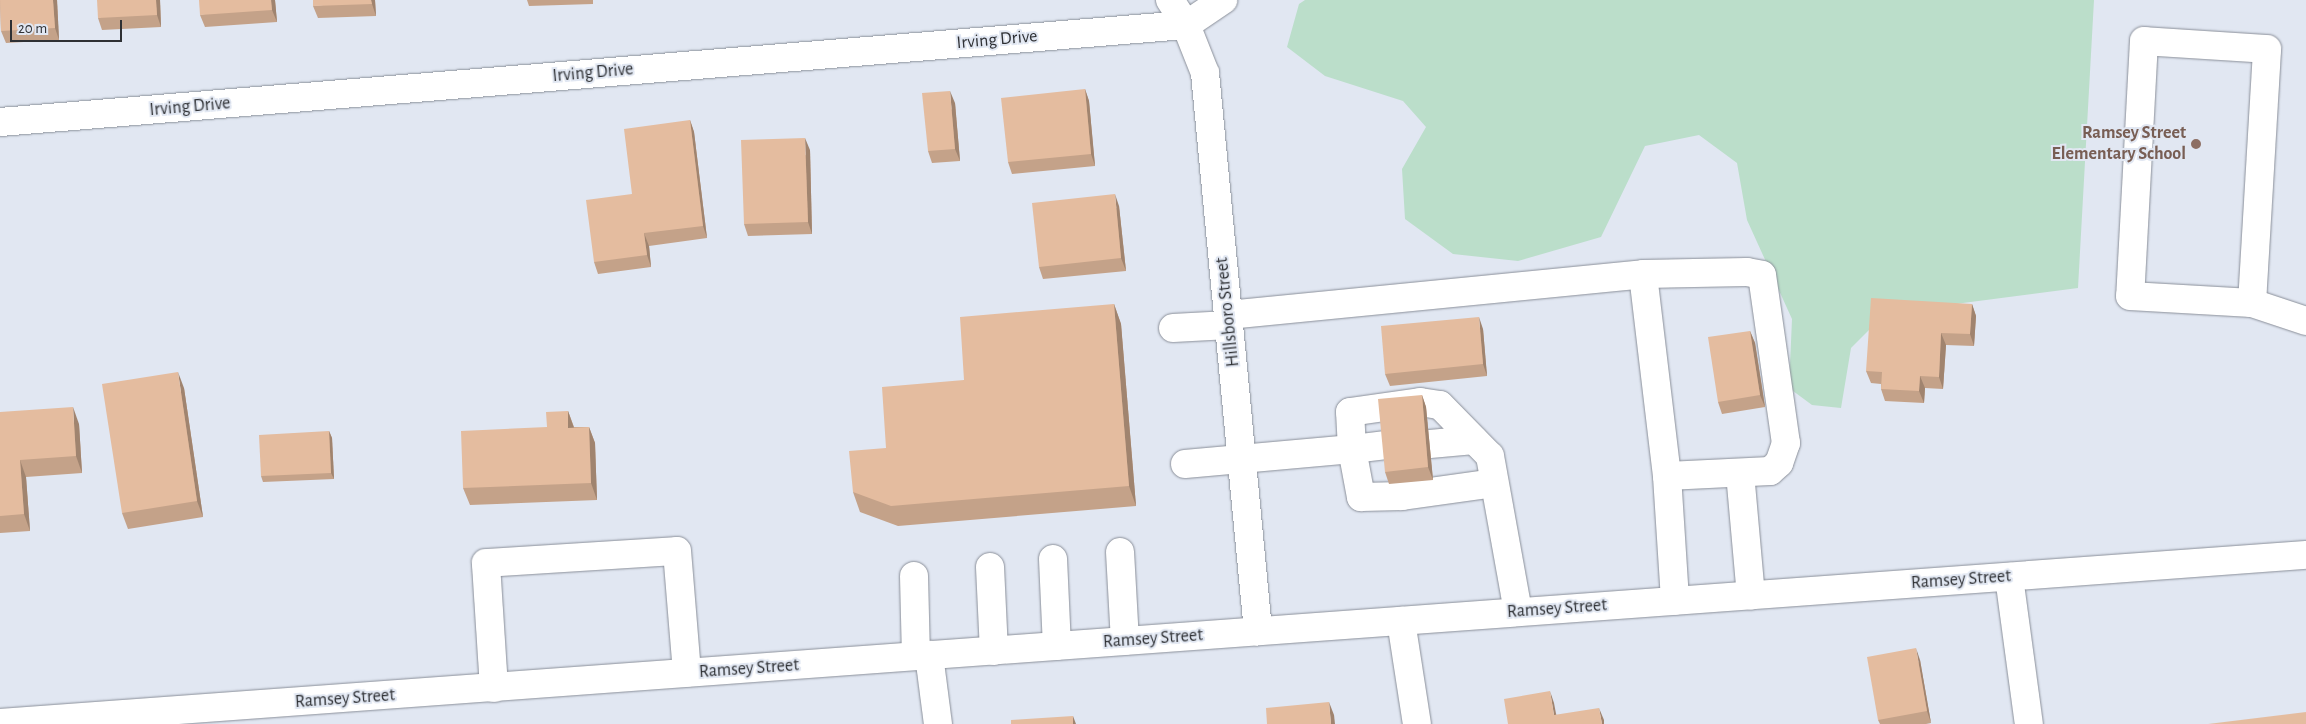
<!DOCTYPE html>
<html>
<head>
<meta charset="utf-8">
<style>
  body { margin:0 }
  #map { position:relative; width:2306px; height:724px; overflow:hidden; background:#e1e7f2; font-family:"Alegreya Sans",sans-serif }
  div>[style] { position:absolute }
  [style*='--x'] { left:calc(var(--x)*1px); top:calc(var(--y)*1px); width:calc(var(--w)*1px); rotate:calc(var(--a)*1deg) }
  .green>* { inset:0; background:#bbdeca }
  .roads { filter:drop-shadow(0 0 1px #8a8f99) drop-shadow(0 0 1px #8a8f99) }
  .minor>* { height:28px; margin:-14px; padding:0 14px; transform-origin:14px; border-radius:14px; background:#fff }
  .major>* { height:28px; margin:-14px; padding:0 14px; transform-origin:14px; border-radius:14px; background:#fff }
  .wall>* { inset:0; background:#c4a289 }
  .shaded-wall>* { inset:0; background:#a0846f }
  .building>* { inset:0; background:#e4bc9f }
  .dots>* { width:14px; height:14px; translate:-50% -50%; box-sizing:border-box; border:2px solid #e1e7f2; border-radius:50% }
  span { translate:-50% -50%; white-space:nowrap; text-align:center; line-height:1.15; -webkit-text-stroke:4px #e1e7f2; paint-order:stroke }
  .street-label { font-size:18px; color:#2e3034 }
  .education-label { font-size:18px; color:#785e54; font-weight:700 }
  .right { translate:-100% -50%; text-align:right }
  .scale { position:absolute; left:10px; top:20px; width:112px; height:22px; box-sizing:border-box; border:2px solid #2e3034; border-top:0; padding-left:6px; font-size:15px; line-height:18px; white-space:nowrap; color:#2e3034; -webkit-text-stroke:4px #e1e7f2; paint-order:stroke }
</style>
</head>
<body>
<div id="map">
  <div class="green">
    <i style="clip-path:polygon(1305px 0,2094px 0,2078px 288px,1886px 313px,1851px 348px,1841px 408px,1812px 405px,1789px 388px,1792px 319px,1747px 220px,1737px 163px,1699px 135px,1645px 146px,1601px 237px,1518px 261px,1453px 254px,1405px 219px,1402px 169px,1426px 127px,1403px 101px,1325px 76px,1287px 47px,1299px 4px)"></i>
  </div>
  <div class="roads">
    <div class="minor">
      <i style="--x:1170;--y:0;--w:30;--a:57"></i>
      <i style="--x:1186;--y:25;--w:52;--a:68.4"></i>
      <i style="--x:1205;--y:73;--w:561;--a:84.57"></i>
      <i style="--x:0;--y:122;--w:1190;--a:-4.68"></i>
      <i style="--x:1186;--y:25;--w:45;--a:-34"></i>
      <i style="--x:2252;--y:303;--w:254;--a:-86.6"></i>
      <i style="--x:2267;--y:49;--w:123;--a:-176.3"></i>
      <i style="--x:2144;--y:41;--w:255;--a:93.1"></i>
      <i style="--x:2130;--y:296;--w:122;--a:3.3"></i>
      <i style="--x:2252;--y:303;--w:57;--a:18.4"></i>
      <i style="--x:1228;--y:315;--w:417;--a:-5.6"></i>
      <i style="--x:1643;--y:274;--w:104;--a:-1.1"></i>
      <i style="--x:1747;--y:272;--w:15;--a:11"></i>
      <i style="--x:1762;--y:275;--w:170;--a:81.9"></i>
      <i style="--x:1786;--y:443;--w:21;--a:109"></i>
      <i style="--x:1779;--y:463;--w:12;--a:138"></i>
      <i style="--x:1770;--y:471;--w:103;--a:177.2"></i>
      <i style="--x:1667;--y:476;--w:203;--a:-96.8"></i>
      <i style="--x:1173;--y:328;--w:56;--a:-3.1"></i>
      <i style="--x:1430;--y:444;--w:44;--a:-5.2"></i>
      <i style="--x:1386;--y:445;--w:34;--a:173"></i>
      <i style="--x:1352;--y:449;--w:37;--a:-93"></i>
      <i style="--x:1350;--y:412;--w:71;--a:-8.1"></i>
      <i style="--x:1420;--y:402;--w:20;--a:9"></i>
      <i style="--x:1440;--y:405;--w:71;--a:45.6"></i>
      <i style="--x:1490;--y:456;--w:158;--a:79.8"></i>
      <i style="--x:1185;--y:464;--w:168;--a:-5.1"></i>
      <i style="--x:1352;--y:449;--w:49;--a:79.4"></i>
      <i style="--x:1361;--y:497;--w:41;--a:-1.4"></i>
      <i style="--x:1402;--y:496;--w:93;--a:-8"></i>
      <i style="--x:1740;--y:473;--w:123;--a:84.9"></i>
      <i style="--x:1667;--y:476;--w:125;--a:86.3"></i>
      <i style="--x:1120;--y:552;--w:89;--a:86.8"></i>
      <i style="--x:1053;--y:559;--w:87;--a:87.4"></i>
      <i style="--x:990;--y:567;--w:84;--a:87.3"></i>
      <i style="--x:914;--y:576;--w:80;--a:88.6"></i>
      <i style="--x:2009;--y:577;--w:148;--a:82.3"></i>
      <i style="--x:1401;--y:621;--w:104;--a:81.2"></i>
      <i style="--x:929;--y:655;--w:70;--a:82.6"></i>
      <i style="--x:494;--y:688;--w:125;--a:-93.7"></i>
      <i style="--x:486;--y:563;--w:191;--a:-3.6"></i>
      <i style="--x:677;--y:551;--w:122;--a:85.3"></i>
    </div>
    <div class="major">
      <i style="--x:0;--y:723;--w:2312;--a:-4.17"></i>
    </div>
  </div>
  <div class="wall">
    <i style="clip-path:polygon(0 0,57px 0,59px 40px,6px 43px,1px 31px)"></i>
    <i style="clip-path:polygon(160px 0,161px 27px,102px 30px,98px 18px)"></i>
    <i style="clip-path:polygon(275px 0,277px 22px,205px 27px,200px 15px)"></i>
    <i style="clip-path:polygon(375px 0,376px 16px,318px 18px,313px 6px)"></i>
    <i style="clip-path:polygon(527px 0,593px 0,593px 4px,529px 6px)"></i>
    <i style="clip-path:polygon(1085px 89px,1089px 101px,1095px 166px,1012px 174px,1008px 162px)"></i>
    <i style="clip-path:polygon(955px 103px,960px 161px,932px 163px,928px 151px)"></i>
    <i style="clip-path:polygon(690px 120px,694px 132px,707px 238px,649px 246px,651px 267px,598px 274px,594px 262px,632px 194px)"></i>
    <i style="clip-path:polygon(810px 150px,812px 234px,748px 236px,744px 224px)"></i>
    <i style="clip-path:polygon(1119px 206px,1126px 271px,1043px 279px,1039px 267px)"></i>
    <i style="clip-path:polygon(1114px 304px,1121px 324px,1136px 506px,898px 526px,860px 512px,853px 492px,886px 448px,964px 380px)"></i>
    <i style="clip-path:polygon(1972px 304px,1976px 316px,1974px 346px,1946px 345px,1943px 389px,1925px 388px,1924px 403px,1885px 401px,1881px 389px,1881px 384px,1871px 383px,1866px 371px)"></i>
    <i style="clip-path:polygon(1483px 329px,1487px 376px,1390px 386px,1385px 374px)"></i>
    <i style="clip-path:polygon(1750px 331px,1755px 343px,1765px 407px,1722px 414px,1718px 402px)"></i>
    <i style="clip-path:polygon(184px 388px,203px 517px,128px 529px,122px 513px)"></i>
    <i style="clip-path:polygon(1422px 395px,1426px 407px,1433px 480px,1389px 484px,1385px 472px)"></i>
    <i style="clip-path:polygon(568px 411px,574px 427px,589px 427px,595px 443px,597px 500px,470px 505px,463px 488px,547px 427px)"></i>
    <i style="clip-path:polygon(0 412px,79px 424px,82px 473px,26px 477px,30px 531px,0 533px)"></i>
    <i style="clip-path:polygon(329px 431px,332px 438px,334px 479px,263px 482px,261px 476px)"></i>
    <i style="clip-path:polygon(1920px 660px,1931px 723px,1926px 724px,1880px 724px,1878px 720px)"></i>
  </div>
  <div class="shaded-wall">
    <i style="clip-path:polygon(53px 0,57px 0,59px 40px,55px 28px)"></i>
    <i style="clip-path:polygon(156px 0,160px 0,161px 27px,157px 15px)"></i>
    <i style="clip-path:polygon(271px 0,275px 0,277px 22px,272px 10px)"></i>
    <i style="clip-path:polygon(371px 0,375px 0,376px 16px,372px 4px)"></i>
    <i style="clip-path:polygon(1085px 89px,1089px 101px,1095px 166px,1091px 154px)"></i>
    <i style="clip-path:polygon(950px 91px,955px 103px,960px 161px,955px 149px)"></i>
    <i style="clip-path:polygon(690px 120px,694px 132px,707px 238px,703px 226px)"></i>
    <i style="clip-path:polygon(805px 138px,810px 150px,812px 234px,808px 222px)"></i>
    <i style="clip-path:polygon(1115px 194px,1119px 206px,1126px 271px,1121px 258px)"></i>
    <i style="clip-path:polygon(644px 233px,649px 246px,651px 267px,647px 255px)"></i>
    <i style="clip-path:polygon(1114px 304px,1121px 324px,1136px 506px,1129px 486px)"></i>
    <i style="clip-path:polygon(1972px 304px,1976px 316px,1974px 346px,1970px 334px)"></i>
    <i style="clip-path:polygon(1479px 317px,1483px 329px,1487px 376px,1483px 364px)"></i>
    <i style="clip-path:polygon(1750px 331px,1755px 343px,1765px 407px,1760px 395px)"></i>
    <i style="clip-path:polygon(1941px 333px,1946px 345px,1943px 389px,1939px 377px)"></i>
    <i style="clip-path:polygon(178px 372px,184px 388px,203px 517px,197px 501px)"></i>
    <i style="clip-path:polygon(1920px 376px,1925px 388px,1924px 403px,1919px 391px)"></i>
    <i style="clip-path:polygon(1422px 395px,1426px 407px,1433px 480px,1428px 467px)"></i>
    <i style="clip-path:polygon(73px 407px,79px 424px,82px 473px,76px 456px)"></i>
    <i style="clip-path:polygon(568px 411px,574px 428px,568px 428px)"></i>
    <i style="clip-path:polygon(589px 427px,595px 443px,597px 500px,591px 483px)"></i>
    <i style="clip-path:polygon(329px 431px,332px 438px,334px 479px,331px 473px)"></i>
    <i style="clip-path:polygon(20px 460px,26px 477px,30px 531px,24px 514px)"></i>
    <i style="clip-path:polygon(1916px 648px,1920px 660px,1931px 723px,1927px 711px)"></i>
    <i style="clip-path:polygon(1550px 691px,1554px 703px,1558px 724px,1554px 715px)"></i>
    <i style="clip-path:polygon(1329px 702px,1334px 715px,1335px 724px,1331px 724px)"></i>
    <i style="clip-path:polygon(1599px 708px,1604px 720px,1604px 724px,1602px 724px)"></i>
    <i style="clip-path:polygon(1073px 716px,1076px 724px,1073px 724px)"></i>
  </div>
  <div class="building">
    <i style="clip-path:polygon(0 0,53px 0,55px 28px,1px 31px)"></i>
    <i style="clip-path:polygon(97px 0,156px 0,157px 15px,98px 18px)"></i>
    <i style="clip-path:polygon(199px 0,271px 0,272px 10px,200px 15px)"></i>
    <i style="clip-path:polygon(313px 0,371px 0,372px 4px,313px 6px)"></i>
    <i style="clip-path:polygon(1085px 89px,1091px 154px,1008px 162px,1001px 98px)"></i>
    <i style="clip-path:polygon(950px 91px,955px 149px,928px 151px,922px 93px)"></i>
    <i style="clip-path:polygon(690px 120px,703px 226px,644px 233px,647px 255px,594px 262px,586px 200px,632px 194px,624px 129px)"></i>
    <i style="clip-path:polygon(805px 138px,808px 222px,744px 224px,741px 140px)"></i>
    <i style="clip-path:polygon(1115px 194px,1121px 258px,1039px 267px,1032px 203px)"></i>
    <i style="clip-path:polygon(1871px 298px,1972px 304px,1970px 334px,1941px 333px,1939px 377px,1920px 376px,1919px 391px,1881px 389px,1882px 372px,1866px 371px)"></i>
    <i style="clip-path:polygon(1114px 304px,1129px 486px,891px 506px,853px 492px,849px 451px,886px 448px,882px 387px,964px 380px,960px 317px)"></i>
    <i style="clip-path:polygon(1479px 317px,1483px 364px,1385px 374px,1381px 326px)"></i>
    <i style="clip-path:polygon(1750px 331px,1760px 395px,1718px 402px,1708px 337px)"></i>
    <i style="clip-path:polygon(178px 372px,197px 501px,122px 513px,102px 384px)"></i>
    <i style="clip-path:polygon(1422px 395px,1428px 467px,1385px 472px,1378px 399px)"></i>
    <i style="clip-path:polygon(73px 407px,76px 456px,20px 460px,24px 514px,0 516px,0 412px)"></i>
    <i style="clip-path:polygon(568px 411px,568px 428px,589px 427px,591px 483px,463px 488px,461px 431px,547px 427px,546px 412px)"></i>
    <i style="clip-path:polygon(329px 431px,331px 473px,261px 476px,259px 435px)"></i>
    <i style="clip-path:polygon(1916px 648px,1927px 711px,1878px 720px,1867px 657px)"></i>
    <i style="clip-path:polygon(1550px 691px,1554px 715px,1599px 708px,1602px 724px,1508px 724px,1504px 699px)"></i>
    <i style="clip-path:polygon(1329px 702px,1331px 724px,1267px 724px,1266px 708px)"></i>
    <i style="clip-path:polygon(2306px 712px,2306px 724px,2208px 724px)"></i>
    <i style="clip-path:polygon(1073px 716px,1073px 724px,1011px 724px,1011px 720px)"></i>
  </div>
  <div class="dots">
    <i style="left:2196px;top:144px;background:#8d6e63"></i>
  </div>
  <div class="street-label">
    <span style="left:997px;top:40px;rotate:-5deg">Irving Drive</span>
    <span style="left:593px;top:73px;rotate:-5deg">Irving Drive</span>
    <span style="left:190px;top:107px;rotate:-5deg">Irving Drive</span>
    <span style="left:1228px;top:312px;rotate:-96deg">Hillsboro Street</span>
    <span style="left:1961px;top:580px;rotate:-4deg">Ramsey Street</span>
    <span style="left:1557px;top:609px;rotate:-4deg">Ramsey Street</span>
    <span style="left:1153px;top:639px;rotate:-4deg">Ramsey Street</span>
    <span style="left:749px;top:669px;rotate:-4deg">Ramsey Street</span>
    <span style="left:345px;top:699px;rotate:-4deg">Ramsey Street</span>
  </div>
  <div class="education-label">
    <span class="right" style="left:2186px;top:144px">Ramsey Street<br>Elementary School</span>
  </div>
  <div class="scale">20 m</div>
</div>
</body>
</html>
